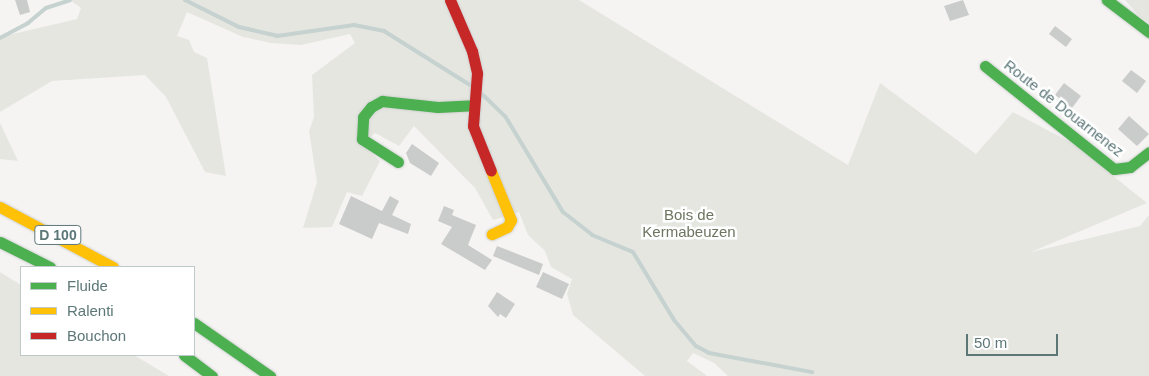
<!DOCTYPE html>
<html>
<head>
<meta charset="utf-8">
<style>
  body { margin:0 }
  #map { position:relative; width:1149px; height:376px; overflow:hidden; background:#f5f4f3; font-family:Arial,sans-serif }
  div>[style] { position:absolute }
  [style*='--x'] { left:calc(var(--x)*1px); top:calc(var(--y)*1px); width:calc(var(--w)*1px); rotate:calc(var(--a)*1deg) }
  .green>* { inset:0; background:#e6e6e1 }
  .stream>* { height:4px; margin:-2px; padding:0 2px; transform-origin:2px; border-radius:2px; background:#c5d2cf }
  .building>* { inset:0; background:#cacccb }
  .roads { filter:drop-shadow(0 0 1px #cfd1d0) drop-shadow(0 0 1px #cfd1d0) }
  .fast>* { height:11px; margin:-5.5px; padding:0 5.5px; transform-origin:5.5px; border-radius:5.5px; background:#4caf50 }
  .slow>* { height:11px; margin:-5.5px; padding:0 5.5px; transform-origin:5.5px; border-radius:5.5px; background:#ffc107 }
  .jam>* { height:11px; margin:-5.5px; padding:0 5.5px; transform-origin:5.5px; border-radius:5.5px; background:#c62828 }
  span { translate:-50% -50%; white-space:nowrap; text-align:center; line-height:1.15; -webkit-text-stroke:5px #fff; paint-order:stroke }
  .shield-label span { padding:1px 4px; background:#fff; border:1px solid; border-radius:4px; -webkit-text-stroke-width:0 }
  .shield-label { font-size:14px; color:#5d7778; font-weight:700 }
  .street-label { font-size:15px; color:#5d7778 }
  .park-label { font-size:15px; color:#6d7560 }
  .legend { position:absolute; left:20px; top:266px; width:175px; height:90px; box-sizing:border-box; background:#fff; border:1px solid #bec9c9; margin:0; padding:6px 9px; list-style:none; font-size:15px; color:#5d7778 }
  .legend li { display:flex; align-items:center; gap:10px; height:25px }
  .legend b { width:25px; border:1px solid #bec9c9 }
  .scale { position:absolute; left:966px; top:334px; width:92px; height:22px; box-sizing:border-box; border:2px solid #5d7778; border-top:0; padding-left:6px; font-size:15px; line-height:18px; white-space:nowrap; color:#5d7778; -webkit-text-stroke:4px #fff; paint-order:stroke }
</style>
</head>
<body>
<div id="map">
  <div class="green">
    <i style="clip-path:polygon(70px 0,579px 0,848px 165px,880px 83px,976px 154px,1013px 112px,1072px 143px,1147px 203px,1031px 252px,1140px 226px,1149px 215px,1149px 376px,728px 376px,714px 363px,693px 353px,687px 361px,707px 376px,645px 376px,573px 315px,567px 294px,572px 279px,551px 267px,545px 251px,528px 235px,519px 212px,493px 220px,475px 188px,414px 126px,399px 146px,375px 133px,362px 144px,380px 161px,362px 196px,347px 192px,332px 227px,303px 228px,317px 182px,309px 131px,314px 117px,312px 75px,355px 43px,350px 34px,301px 45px,271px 43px,243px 37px,187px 12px,177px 36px,189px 40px,194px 52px,207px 58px,226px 176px,205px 172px,166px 97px,145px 75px,52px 81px,0 112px,0 37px,77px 19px,81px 8px)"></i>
    <i style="clip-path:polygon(1125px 0,1149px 0,1149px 23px,1137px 14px)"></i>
    <i style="clip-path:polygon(0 123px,18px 161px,0 159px)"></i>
    <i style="clip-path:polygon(0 272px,21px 285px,21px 355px,134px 355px,169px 376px,0 376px)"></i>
  </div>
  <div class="stream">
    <i style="--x:185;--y:0;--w:60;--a:26.6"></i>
    <i style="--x:239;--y:27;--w:39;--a:13"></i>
    <i style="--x:277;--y:36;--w:78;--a:-8.1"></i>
    <i style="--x:354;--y:25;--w:31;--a:11"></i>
    <i style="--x:384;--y:31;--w:102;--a:32.1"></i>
    <i style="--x:0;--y:38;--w:32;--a:-28"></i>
    <i style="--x:28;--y:23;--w:23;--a:-40"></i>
    <i style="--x:46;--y:8;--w:25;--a:-18"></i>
    <i style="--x:483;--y:95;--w:30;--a:44"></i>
    <i style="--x:505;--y:116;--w:112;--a:58.9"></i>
    <i style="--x:563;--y:212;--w:37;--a:38"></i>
    <i style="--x:592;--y:235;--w:44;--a:22.5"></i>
    <i style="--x:633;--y:252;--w:79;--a:58.9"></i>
    <i style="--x:674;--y:320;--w:34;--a:50"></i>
    <i style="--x:696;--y:346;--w:15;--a:28"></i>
    <i style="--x:709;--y:353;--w:105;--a:10.5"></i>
  </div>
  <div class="building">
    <i style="clip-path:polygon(15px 0,27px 0,30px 12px,20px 15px)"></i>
    <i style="clip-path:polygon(963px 0,969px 15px,950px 21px,944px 6px)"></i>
    <i style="clip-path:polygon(1055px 26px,1072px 39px,1066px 47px,1049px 34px)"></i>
    <i style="clip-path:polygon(1131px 70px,1146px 81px,1137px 93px,1122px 81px)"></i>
    <i style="clip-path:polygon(1064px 83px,1081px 96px,1072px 108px,1055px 95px)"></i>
    <i style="clip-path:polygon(1129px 116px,1149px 134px,1137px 146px,1118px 129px)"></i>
    <i style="clip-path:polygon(412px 144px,439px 163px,431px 176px,410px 163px,406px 153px)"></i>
    <i style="clip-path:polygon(351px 196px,382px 211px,390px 196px,399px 201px,392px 215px,411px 224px,408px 234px,379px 223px,372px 239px,339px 224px)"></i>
    <i style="clip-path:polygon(444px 206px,454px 210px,452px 215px,476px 225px,468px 245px,492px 260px,485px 270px,441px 244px,452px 227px,438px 221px)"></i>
    <i style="clip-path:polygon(497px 246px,543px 264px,539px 275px,493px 256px)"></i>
    <i style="clip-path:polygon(543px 272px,569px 284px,562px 299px,536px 287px)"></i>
    <i style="clip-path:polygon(497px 292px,515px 304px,506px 318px,500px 314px,498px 317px,488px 306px)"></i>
  </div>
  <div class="roads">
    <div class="fast">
      <i style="--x:1107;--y:0;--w:53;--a:37.3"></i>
      <i style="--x:985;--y:66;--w:165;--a:38.6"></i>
      <i style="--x:1114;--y:169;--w:16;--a:-7"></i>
      <i style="--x:1130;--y:167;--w:24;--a:-38"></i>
      <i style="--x:398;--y:162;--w:43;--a:-147.4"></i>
      <i style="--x:362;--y:139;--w:22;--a:-87"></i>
      <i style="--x:363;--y:117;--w:13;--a:-51"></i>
      <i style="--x:371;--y:107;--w:13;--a:-29"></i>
      <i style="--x:382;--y:101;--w:56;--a:6.1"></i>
      <i style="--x:438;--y:107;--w:35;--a:-3"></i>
      <i style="--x:0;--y:242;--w:56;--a:26.6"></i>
      <i style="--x:194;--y:323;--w:93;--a:34.9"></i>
      <i style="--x:184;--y:355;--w:35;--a:37"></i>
    </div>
    <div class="slow">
      <i style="--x:491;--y:171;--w:53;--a:67.8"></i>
      <i style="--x:511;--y:220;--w:8;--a:120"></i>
      <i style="--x:507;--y:227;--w:17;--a:155"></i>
      <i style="--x:0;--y:207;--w:128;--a:28"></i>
    </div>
    <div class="jam">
      <i style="--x:450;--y:0;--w:56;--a:66.7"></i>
      <i style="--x:472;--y:51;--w:23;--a:77"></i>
      <i style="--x:477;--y:73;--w:53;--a:94.3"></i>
      <i style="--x:473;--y:126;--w:48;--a:68.2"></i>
    </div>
  </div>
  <div class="shield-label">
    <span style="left:58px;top:235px">D 100</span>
  </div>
  <div class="street-label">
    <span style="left:1064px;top:108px;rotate:38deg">Route de Douarnenez</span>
  </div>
  <div class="park-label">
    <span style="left:689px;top:223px">Bois de<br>Kermabeuzen</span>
  </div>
  <ul class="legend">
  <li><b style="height:6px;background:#4caf50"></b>Fluide</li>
  <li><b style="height:6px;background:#ffc107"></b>Ralenti</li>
  <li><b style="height:6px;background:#c62828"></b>Bouchon</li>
  </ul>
  <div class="scale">50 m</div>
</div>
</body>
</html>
